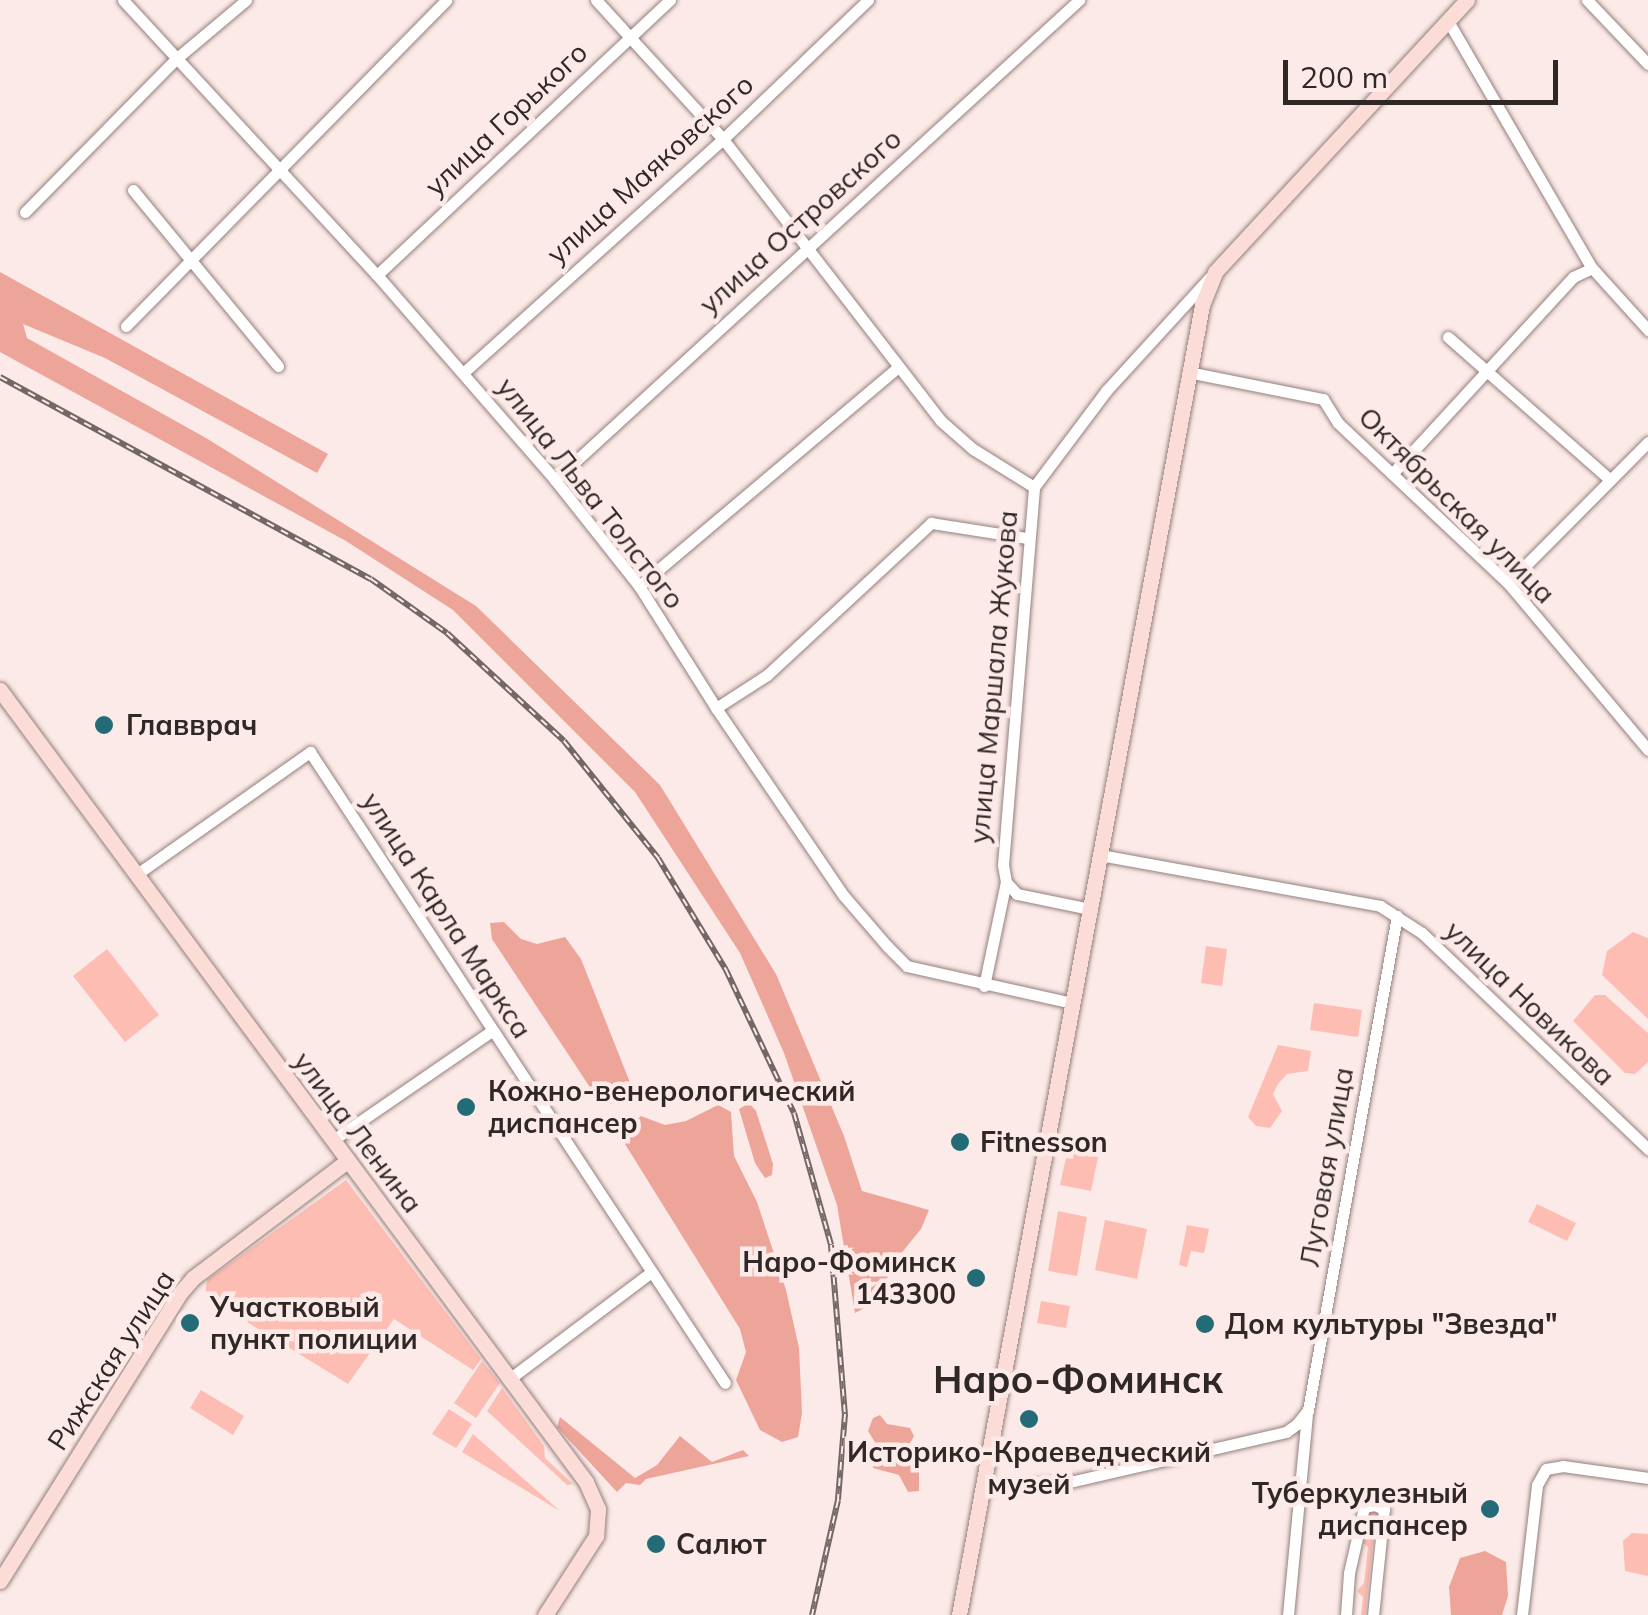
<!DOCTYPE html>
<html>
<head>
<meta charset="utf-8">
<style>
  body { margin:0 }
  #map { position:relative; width:1648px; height:1615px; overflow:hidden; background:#fceae8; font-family:Mulish,sans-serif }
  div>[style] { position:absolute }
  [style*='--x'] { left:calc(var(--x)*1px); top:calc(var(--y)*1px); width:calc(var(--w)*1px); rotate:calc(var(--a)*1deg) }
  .green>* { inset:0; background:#febdb3 }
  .forest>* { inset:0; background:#eda499 }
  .roads { filter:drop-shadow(0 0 2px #94807d) drop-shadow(0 0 2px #94807d) }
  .street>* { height:11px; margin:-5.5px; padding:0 5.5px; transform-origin:5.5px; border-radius:5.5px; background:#fff }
  .secondary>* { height:15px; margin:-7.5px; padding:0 7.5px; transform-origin:7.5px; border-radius:7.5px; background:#fbdcd7 }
  .rail>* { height:6px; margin-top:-3px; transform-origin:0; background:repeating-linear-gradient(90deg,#fceae8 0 8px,#736866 0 16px); box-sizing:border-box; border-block:2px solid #736866 }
  .dots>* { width:28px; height:28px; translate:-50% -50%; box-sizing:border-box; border:5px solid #fceae8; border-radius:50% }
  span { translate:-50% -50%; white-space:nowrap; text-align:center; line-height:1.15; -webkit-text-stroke:9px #fceae8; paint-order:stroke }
  .street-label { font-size:28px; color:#302826 }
  .poi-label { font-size:28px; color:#302826; font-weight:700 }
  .left { translate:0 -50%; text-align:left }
  .right { translate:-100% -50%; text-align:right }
  .district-label { font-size:38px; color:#302826; font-weight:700 }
  .scale { position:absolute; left:1283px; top:60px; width:275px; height:45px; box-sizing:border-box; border:5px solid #302826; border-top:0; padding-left:12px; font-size:30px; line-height:35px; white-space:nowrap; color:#302826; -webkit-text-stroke:8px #fceae8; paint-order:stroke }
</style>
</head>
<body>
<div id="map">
  <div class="green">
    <i style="clip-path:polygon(1633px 932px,1648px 938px,1648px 1019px,1602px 975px,1607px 951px)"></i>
    <i style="clip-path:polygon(1206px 946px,1227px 949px,1222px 986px,1201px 983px)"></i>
    <i style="clip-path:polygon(107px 949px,159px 1015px,125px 1042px,73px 976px)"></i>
    <i style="clip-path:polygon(1595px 995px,1605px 995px,1648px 1033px,1648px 1062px,1635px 1074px,1625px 1073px,1573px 1021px)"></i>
    <i style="clip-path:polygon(1314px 1003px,1362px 1010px,1358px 1037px,1310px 1030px)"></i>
    <i style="clip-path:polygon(1278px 1045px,1311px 1051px,1308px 1071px,1287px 1074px,1278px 1084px,1273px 1094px,1282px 1111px,1270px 1128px,1256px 1126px,1248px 1117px)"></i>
    <i style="clip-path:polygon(1074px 1152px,1098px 1157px,1091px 1191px,1060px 1185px,1066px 1158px,1073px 1159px)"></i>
    <i style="clip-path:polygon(346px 1180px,481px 1359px,473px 1370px,394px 1319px,348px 1384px,205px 1296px,207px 1280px)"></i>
    <i style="clip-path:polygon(1537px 1204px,1576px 1223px,1567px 1241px,1528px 1222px)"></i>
    <i style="clip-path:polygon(1058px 1211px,1087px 1217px,1077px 1276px,1048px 1271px)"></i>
    <i style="clip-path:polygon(1105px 1220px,1147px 1229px,1137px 1279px,1095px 1270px)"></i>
    <i style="clip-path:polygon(1187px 1225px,1209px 1229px,1204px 1253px,1191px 1251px,1187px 1267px,1179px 1265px)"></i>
    <i style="clip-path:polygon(1041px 1301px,1070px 1306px,1066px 1328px,1037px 1323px)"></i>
    <i style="clip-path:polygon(482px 1361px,500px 1383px,476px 1418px,454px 1403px)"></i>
    <i style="clip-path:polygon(502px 1388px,544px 1446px,545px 1458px,573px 1484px,567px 1485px,487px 1411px)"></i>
    <i style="clip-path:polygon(201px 1390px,244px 1416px,233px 1435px,190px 1408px)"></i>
    <i style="clip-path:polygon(449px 1409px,472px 1424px,456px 1448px,432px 1434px)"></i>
    <i style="clip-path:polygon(473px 1434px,560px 1511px,462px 1452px)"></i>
    <i style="clip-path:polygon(1370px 1510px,1380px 1511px,1380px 1534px,1373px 1540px,1365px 1615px,1361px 1615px,1363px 1597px,1357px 1591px,1364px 1583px,1368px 1547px,1363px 1543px,1365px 1514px)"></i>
    <i style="clip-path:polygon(1632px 1533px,1648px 1534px,1648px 1576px,1625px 1571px,1623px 1541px)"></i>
  </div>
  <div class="forest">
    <i style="clip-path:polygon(0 272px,328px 454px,317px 473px,105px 358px,23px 324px,27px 338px,206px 438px,476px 606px,660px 785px,776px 974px,844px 1136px,862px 1191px,929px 1210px,921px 1229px,895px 1261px,876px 1302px,855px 1313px,837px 1205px,784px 1053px,740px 953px,635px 792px,453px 610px,346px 541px,0 352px)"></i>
    <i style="clip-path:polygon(504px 922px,521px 939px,537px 944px,565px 937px,581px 959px,631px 1085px,618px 1103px,601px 1104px,492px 939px,490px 923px)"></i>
    <i style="clip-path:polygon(749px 1103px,756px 1111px,773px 1164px,772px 1175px,765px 1178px,755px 1163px,739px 1109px)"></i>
    <i style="clip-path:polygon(718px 1105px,731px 1112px,734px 1156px,757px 1202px,786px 1290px,799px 1348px,802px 1413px,798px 1437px,782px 1442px,760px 1430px,736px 1380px,746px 1352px,740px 1329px,625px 1144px,624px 1129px,641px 1116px,665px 1125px,686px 1121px)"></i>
    <i style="clip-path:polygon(880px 1415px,887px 1424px,910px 1428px,914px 1436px,907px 1449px,876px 1444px,868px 1431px,873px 1418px)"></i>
    <i style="clip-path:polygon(560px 1417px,635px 1478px,657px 1465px,680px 1436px,712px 1462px,743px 1450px,749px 1456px,646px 1479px,640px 1485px,626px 1483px,617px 1492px,557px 1427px)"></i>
    <i style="clip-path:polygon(880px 1456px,919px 1458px,919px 1491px,908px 1492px,899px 1475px,873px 1468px,873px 1458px)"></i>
    <i style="clip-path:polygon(1485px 1551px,1506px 1562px,1508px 1596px,1502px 1615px,1451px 1615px,1449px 1587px,1460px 1558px)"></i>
  </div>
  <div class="roads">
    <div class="street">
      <i style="--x:123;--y:0;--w:374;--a:47.3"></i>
      <i style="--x:377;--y:275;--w:271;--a:49"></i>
      <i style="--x:555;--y:480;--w:135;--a:51.6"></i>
      <i style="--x:639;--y:586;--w:144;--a:57.7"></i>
      <i style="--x:716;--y:708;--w:227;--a:55.8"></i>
      <i style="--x:844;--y:896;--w:66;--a:49.3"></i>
      <i style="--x:887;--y:946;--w:28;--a:45"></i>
      <i style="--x:907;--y:966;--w:169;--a:12.6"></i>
      <i style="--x:596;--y:0;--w:188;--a:47.6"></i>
      <i style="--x:723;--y:139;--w:356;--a:52.3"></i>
      <i style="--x:941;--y:421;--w:43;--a:41.2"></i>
      <i style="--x:973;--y:449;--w:72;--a:31.9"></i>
      <i style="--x:1587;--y:0;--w:88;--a:46.4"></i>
      <i style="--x:1448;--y:21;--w:286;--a:59.8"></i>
      <i style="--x:1592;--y:268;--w:84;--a:47.9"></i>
      <i style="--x:133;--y:190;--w:228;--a:50.5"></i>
      <i style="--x:25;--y:212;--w:216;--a:-45.4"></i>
      <i style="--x:177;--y:58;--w:90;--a:-40"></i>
      <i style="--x:377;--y:275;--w:402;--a:-43.2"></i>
      <i style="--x:126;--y:326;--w:457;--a:-45.5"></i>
      <i style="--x:1448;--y:337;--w:216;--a:41.4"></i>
      <i style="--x:1188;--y:372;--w:138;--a:11.3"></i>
      <i style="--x:1323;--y:399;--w:28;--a:58"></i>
      <i style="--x:1338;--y:423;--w:233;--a:43.3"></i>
      <i style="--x:1508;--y:583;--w:218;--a:50"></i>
      <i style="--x:463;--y:373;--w:350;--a:-42"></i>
      <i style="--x:723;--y:139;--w:201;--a:-43.8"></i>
      <i style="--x:1392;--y:474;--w:268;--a:-47.4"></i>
      <i style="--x:1573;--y:277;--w:21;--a:-25"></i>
      <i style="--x:555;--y:480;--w:711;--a:-42.49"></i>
      <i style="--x:1508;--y:583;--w:199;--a:-45.2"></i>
      <i style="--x:639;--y:586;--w:338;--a:-40.2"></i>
      <i style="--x:716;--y:708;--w:61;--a:-32.9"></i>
      <i style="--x:767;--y:675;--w:224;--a:-42.8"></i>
      <i style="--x:931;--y:523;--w:97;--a:8.9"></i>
      <i style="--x:1100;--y:855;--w:285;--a:10.3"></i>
      <i style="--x:1380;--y:906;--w:50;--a:32.7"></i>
      <i style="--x:1422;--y:933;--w:313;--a:43.7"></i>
      <i style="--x:137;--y:874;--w:212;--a:-35.2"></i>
      <i style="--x:310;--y:752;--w:755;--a:56.67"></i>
      <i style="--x:1090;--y:909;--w:75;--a:-168.4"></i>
      <i style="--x:1017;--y:894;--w:16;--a:-133"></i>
      <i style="--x:1006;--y:882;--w:17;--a:-100"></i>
      <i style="--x:1003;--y:865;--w:379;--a:-85.3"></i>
      <i style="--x:1034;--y:487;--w:120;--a:-53.1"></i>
      <i style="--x:1106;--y:391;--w:154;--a:-47.6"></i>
      <i style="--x:984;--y:986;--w:106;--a:-78.1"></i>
      <i style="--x:333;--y:1140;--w:194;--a:-34.5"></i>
      <i style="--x:508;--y:1380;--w:178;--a:-37"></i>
      <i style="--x:982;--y:1489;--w:92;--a:-5"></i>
      <i style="--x:1074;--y:1481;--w:218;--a:-13"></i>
      <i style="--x:1286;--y:1432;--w:14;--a:-36"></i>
      <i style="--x:1297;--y:1424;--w:18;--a:-52"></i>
      <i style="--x:1308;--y:1410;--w:502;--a:-79.79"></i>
      <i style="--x:1288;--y:1615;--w:201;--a:-84.6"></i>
      <i style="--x:1346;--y:1615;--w:42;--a:-85.9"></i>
      <i style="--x:1349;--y:1573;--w:68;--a:-77.2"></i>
      <i style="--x:1364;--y:1507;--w:10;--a:-11"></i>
      <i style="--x:1374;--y:1505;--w:11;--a:22"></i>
      <i style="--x:1384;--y:1509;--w:107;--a:95.9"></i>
      <i style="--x:1522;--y:1615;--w:131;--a:-83.4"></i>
      <i style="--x:1537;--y:1485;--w:18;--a:-61"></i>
      <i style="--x:1546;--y:1469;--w:17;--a:-10"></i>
      <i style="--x:1563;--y:1466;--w:86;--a:8"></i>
    </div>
    <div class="secondary">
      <i style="--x:0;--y:690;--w:985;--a:53.5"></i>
      <i style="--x:586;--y:1482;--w:30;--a:66"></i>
      <i style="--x:598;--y:1509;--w:27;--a:94"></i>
      <i style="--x:596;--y:1536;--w:94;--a:122.8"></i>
      <i style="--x:0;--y:1581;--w:340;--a:-58"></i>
      <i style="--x:180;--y:1293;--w:20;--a:-49"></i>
      <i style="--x:193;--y:1278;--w:193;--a:-37.2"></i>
      <i style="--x:959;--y:1615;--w:1332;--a:-79.49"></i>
      <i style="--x:1202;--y:305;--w:35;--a:-68"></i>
      <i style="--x:1215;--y:272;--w:371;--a:-47.2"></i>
    </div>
  </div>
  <div class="rail">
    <i style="--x:0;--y:377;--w:422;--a:28.6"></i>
    <i style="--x:371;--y:579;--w:93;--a:35.4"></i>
    <i style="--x:447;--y:633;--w:159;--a:42.7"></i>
    <i style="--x:564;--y:741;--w:150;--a:51.2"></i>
    <i style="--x:658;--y:858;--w:131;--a:58.7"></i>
    <i style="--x:726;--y:970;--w:158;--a:64.6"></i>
    <i style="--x:794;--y:1113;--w:137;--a:74.3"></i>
    <i style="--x:831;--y:1245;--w:170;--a:85.3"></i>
    <i style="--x:845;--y:1414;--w:86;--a:94.7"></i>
    <i style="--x:838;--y:1500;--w:118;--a:102.7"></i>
  </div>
  <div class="dots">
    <i style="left:104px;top:725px;background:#226b77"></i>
    <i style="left:466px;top:1107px;background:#226b77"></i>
    <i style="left:960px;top:1142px;background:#226b77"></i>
    <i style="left:976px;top:1278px;background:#226b77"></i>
    <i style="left:190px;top:1323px;background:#226b77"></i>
    <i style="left:1205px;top:1324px;background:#226b77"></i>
    <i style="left:1029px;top:1419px;background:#226b77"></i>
    <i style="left:1490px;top:1509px;background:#226b77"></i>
    <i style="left:656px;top:1544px;background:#226b77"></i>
  </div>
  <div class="street-label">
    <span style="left:506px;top:119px;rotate:-43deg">улица Горького</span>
    <span style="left:650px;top:169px;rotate:-42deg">улица Маяковского</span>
    <span style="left:800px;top:221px;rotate:-42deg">улица Островского</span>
    <span style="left:591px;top:493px;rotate:52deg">улица Льва Толстого</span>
    <span style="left:1457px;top:505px;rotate:45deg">Октябрьская улица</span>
    <span style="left:993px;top:677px;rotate:-85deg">улица Маршала Жукова</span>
    <span style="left:447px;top:915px;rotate:57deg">улица Карла Маркса</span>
    <span style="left:1530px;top:1003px;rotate:44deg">улица Новикова</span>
    <span style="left:358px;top:1132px;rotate:53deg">улица Ленина</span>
    <span style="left:1326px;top:1167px;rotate:-80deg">Луговая улица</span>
    <span style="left:111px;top:1360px;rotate:-57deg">Рижская улица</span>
  </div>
  <div class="poi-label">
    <span class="left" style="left:126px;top:725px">Главврач</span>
    <span class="left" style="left:488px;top:1107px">Кожно-венерологический<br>диспансер</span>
    <span class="left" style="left:980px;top:1142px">Fitnesson</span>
    <span class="right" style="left:956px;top:1278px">Наро-Фоминск<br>143300</span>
    <span class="left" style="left:210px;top:1323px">Участковый<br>пункт полиции</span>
    <span class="left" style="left:1225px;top:1324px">Дом культуры "Звезда"</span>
    <span style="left:1029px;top:1468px">Историко-Краеведческий<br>музей</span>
    <span class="right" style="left:1468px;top:1509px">Туберкулезный<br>диспансер</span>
    <span class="left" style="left:676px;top:1544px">Салют</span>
  </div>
  <div class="district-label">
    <span style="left:1078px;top:1380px">Наро-Фоминск</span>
  </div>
  <div class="scale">200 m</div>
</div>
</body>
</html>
